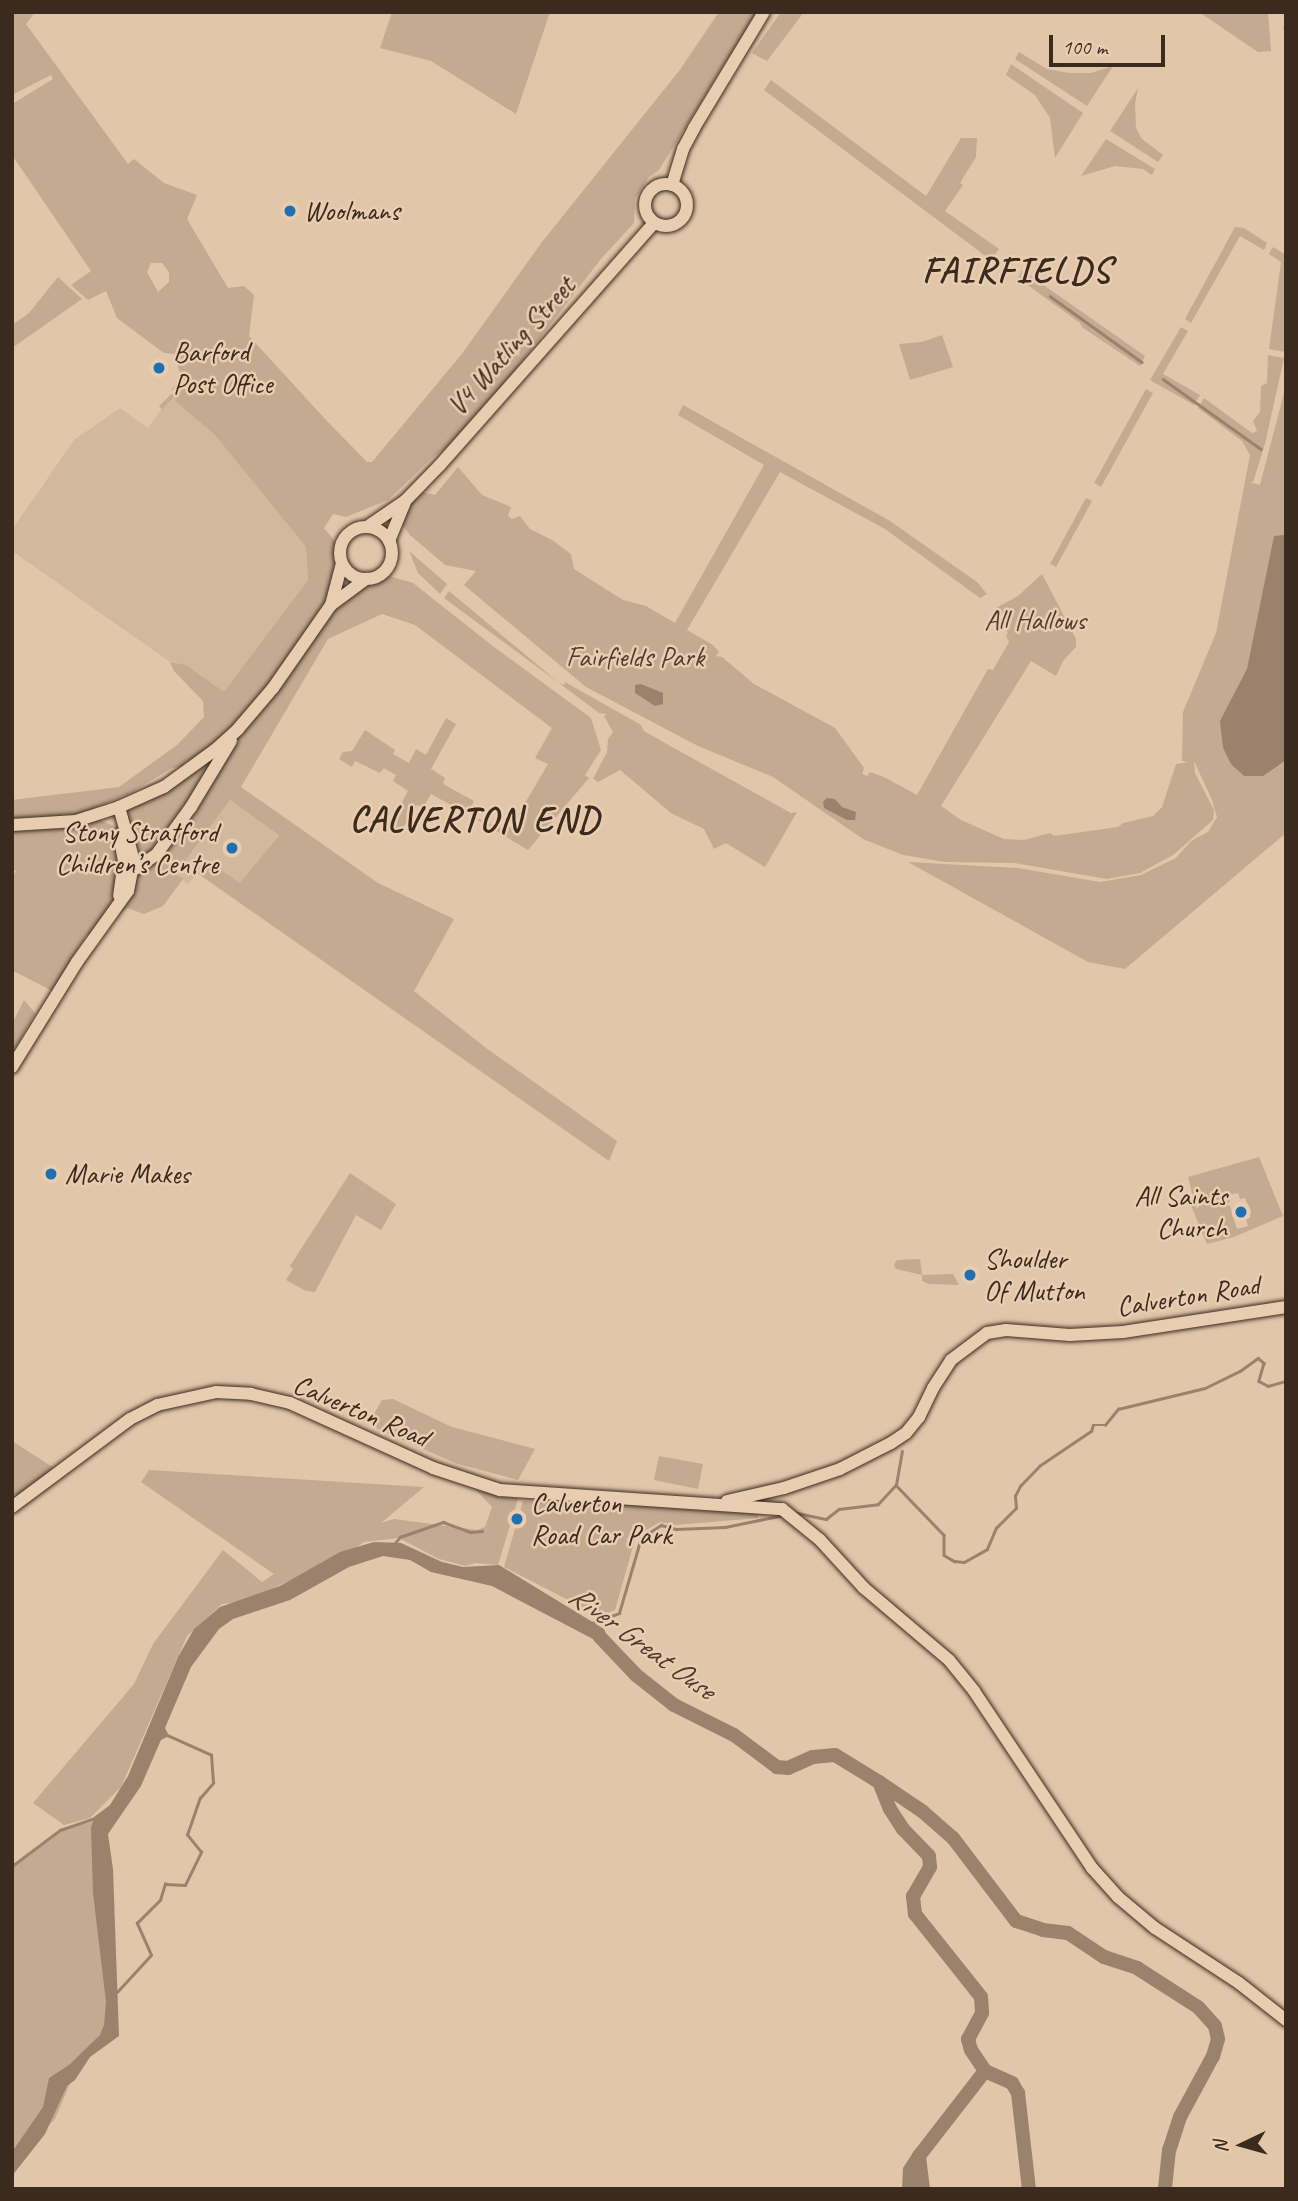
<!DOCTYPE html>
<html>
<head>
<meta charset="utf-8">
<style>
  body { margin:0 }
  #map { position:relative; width:1298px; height:2201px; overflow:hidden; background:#e2c6aa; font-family:Caveat,sans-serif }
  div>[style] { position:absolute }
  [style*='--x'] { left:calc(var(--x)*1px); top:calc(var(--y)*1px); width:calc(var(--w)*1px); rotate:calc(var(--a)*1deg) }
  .built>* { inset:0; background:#d2b89d }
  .green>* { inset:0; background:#c3aa90 }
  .water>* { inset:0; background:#9a826d }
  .stream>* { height:2.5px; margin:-1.25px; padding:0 1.25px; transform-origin:1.25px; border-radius:1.25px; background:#9a826d }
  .river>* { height:14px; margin:-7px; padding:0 7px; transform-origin:7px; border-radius:7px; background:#9a826d }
  .roads { filter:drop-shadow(0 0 2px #3b2a1e) drop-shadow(0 0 2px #3b2a1e) }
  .minor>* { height:12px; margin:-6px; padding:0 6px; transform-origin:6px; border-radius:6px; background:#e9cdb0 }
  .minor>.ring { margin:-6px; padding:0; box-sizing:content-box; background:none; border:12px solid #e9cdb0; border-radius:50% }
  .dots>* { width:19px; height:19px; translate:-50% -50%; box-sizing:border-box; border:4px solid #e9cdb0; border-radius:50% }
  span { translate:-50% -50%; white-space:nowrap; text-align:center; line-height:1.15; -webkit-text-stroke:5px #e9cdb0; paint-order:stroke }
  .poi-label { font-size:28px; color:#3b2a1e }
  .left { translate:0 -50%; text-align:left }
  .right { translate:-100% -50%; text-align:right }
  .street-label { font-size:28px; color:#3b2a1e }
  .park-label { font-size:28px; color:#4f3d2f }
  .water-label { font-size:30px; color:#4e3c2e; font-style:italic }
  .district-label { font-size:35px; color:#3b2a1e; font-weight:700; letter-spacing:2px }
  .frame { position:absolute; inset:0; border:14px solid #3b2a1e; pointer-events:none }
  .north { position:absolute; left:1207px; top:2110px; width:70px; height:70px; -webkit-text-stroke:5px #e9cdb0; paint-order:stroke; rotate:265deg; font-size:19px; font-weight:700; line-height:28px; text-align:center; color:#3b2a1e }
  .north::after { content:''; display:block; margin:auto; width:24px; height:32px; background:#3b2a1e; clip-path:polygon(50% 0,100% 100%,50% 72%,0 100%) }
  .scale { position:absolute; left:1049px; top:35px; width:116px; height:32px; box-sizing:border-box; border:4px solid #3b2a1e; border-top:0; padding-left:9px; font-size:21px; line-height:24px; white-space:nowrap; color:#3b2a1e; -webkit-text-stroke:5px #e9cdb0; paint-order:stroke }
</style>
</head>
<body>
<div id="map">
  <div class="built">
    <i style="clip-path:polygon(181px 381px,175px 401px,215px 435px,306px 547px,308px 580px,224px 693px,186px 665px,170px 662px,12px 551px,12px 530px,74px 440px,120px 408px,148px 428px)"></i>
    <i style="clip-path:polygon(230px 800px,279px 834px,240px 884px,207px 861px,188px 884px,176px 875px)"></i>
  </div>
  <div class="green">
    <i style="clip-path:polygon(evenodd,12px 12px,35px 12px,26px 24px,128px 164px,134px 159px,164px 183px,197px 195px,187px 219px,228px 288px,244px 286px,254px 295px,249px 336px,327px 421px,367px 462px,372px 462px,461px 355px,542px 242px,679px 71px,719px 12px,764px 12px,728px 58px,659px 170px,649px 177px,635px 198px,634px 223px,601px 259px,465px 435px,433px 457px,388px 500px,346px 517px,333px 514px,324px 528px,341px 549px,332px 604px,382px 574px,413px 583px,494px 647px,591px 718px,601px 750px,585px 775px,589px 778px,528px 850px,471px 816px,506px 830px,512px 825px,548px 764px,535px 758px,552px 728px,415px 625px,382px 614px,328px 639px,241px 787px,378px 883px,454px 919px,414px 991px,486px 1048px,617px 1141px,609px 1161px,197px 873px,207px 861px,240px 883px,279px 835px,230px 800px,176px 874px,183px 879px,163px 906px,144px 914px,127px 908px,118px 915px,132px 871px,158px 846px,138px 862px,124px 812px,195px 765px,172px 768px,130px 793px,96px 807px,77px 820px,98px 819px,113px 826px,120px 861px,113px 901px,92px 936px,86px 935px,52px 991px,12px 970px,12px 878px,16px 871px,12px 869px,12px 800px,119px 787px,177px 745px,204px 717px,203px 701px,174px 671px,170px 662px,186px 665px,224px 692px,308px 580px,306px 547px,215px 435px,175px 401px,176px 395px,162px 409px,159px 406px,182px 384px,191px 384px,185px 381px,171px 391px,181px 375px,187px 378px,180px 373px,174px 354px,164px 353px,117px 318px,106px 291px,88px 300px,71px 285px,91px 271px,12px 155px,12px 104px,53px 79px,51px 75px,12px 95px,12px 12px,151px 263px,162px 263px,169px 272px,169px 282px,158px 292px,147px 272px,151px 263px)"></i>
    <i style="clip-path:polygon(392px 12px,550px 12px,516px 114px,431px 61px,380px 48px)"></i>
    <i style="clip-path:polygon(781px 12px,804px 12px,767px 61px,752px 53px)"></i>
    <i style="clip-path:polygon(1199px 12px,1268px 12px,1271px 51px,1258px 52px)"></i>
    <i style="clip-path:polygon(1019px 52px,1047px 69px,1069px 73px,1091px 73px,1113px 66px,1087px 106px,1015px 59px)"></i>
    <i style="clip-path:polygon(1011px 64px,1083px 113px,1055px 158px,1050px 118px,1035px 95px,1006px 75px)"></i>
    <i style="clip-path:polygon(771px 80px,926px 196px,961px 138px,977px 138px,976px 157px,960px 183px,963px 185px,945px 211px,999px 249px,991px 260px,764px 90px)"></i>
    <i style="clip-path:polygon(1138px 88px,1135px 104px,1136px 128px,1142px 139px,1163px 155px,1158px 162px,1110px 131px)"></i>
    <i style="clip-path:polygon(1106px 139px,1155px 169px,1152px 175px,1143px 169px,1115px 166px,1081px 176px)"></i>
    <i style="clip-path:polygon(1235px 227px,1244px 228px,1267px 243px,1264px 250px,1240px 236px,1191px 323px,1185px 319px)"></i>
    <i style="clip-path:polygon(1273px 247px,1286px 255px,1285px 352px,1269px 349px,1281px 262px,1269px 254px)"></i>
    <i style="clip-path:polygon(1022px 270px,1145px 356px,1140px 366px,1083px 328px,1080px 323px,1018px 278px)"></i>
    <i style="clip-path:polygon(58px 277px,82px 299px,12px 348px,12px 325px,29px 313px)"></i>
    <i style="clip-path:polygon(1181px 327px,1188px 331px,1163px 374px,1200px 395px,1194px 405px,1150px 380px)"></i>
    <i style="clip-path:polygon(942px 335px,953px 367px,910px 380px,899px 344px,922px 342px)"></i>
    <i style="clip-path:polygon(1268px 355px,1284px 358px,1265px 444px,1253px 482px,1249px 482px,1260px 485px,1286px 385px,1286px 833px,1125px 969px,1088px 962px,908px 862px,1018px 868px,1100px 882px,1141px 875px,1176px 858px,1191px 841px,1208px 832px,1217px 817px,1212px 800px,1194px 761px,1195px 773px,1214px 810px,1213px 820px,1173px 855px,1140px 873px,1107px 879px,1014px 863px,945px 862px,903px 855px,863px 839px,773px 777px,698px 746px,586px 687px,464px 585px,476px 571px,445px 565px,410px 535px,400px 522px,409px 505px,422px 492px,435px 495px,458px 467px,482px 495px,511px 507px,508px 516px,512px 519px,520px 516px,530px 529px,552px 540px,571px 554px,574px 569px,623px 600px,646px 606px,675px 623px,764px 465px,678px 415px,683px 405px,890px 521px,977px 582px,987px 594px,980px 598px,885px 529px,780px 472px,687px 630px,713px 645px,719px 652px,716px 656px,722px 657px,754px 684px,835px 728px,864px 768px,862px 774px,867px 776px,870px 772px,884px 777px,917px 795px,988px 669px,993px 670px,1009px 642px,1006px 635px,1008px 633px,996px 608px,1018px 596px,1042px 574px,1076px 639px,1076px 647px,1063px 661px,1056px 676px,1031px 661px,941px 806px,961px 820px,1004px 839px,1024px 840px,1050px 833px,1054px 836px,1118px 827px,1123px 823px,1153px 816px,1162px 807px,1176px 764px,1189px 762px,1182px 761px,1183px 712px,1216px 633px,1250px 455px,1242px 441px,1198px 408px,1204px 398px,1252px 433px,1257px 431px,1253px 421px,1260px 412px,1261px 386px,1267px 383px)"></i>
    <i style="clip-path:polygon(1146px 389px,1153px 393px,1101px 487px,1094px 483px)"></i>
    <i style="clip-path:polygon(1086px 498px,1092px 501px,1056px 567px,1050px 564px)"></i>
    <i style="clip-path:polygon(409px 551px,447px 584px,440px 594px,418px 573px)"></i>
    <i style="clip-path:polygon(449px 591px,559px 683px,564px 685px,565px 682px,641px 725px,644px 731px,672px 747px,791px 813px,797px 812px,765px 867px,726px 843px,714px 849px,704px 829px,671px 813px,620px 770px,598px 782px,593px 779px,607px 752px,608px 739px,613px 732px,604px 716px,607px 714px,599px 713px,567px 689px,444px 598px)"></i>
    <i style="clip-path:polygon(446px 718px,456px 724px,431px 769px,445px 778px,443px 784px,474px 801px,467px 814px,431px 794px,423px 808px,417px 805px,398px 836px,387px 830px,408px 791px,393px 781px,396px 775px,384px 768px,380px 773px,355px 761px,352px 767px,339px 759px,343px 752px,352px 751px,365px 730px,395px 750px,393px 754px,409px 763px,416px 749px,426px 755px)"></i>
    <i style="clip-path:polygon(24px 1000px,35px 1013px,12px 1053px,12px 1024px)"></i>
    <i style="clip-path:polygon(evenodd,1259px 1157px,1283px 1216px,1234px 1237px,1207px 1244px,1190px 1203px,1194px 1201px,1188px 1177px,1259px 1157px,1238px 1193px,1240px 1199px,1245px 1198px,1251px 1211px,1250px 1218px,1246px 1219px,1248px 1226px,1237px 1229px,1230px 1206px,1225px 1204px,1230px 1202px,1229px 1195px,1238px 1193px)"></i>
    <i style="clip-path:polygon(350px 1173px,396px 1204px,381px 1230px,356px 1215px,315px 1292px,306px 1291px,286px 1280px,293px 1269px,290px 1266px)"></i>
    <i style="clip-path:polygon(920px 1259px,922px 1275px,953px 1274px,959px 1285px,929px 1284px,922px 1281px,922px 1275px,896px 1269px,894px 1265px,897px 1260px)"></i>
    <i style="clip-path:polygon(393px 1399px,452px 1427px,535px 1449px,518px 1480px,455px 1463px,376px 1428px,372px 1417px,382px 1400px)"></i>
    <i style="clip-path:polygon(12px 1441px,54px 1468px,18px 1496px,12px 1492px)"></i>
    <i style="clip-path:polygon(659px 1456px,703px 1464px,698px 1489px,654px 1480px)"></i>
    <i style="clip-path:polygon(149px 1470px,424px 1487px,381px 1523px,394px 1519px,477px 1530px,485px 1527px,492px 1507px,475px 1489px,518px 1499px,498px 1565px,475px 1563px,465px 1566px,439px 1559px,399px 1538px,364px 1542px,350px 1552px,259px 1595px,240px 1602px,222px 1604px,187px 1636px,121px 1787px,90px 1818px,64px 1825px,33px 1803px,134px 1684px,153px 1644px,223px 1550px,262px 1582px,274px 1574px,141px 1482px)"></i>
    <i style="clip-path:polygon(523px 1501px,758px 1510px,758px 1518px,676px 1525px,660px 1522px,636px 1536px,615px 1610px,599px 1616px,504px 1567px)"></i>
    <i style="clip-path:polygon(98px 1820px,117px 2034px,76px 2069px,55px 2119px,12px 2163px,12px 1866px,60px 1830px)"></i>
  </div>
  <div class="water">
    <i style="clip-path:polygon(1284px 535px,1286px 760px,1263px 776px,1244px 776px,1231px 764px,1223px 748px,1220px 721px,1247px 669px,1274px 536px)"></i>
    <i style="clip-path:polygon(641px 684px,663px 693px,663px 704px,655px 706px,635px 693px,635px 685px)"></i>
    <i style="clip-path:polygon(827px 798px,835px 799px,842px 807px,856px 812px,855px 820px,847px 820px,824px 808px,823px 802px)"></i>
    <i style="clip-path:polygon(374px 1542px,401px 1543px,442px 1562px,463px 1567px,499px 1565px,604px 1629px,612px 1649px,492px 1586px,431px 1572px,410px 1560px,383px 1556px,349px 1567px,290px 1600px,233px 1619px,219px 1629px,191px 1667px,165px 1728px,169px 1736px,161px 1740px,141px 1786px,108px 1834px,113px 1869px,119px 2036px,90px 2057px,75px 2080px,67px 2086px,45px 2134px,12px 2176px,12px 2152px,43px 2107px,49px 2078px,69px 2065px,100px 2035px,104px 2025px,106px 2002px,93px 1893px,91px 1828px,94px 1817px,110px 1805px,128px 1776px,178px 1657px,194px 1629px,220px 1607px,280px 1586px,340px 1552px)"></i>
  </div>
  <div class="stream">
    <i style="--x:1285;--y:27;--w:3;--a:72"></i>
    <i style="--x:1050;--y:296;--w:113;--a:35.7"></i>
    <i style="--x:1163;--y:379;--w:120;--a:35.5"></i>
    <i style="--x:896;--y:1485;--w:69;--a:46.2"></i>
    <i style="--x:944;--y:1535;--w:20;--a:90"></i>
    <i style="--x:944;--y:1555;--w:12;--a:31"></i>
    <i style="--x:954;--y:1561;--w:10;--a:6"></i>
    <i style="--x:964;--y:1562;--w:26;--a:-29"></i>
    <i style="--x:987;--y:1549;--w:23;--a:-67"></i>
    <i style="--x:996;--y:1528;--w:28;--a:-45"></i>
    <i style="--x:1016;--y:1508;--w:12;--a:-95"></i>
    <i style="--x:1015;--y:1496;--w:11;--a:-63"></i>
    <i style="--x:1020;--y:1486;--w:28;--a:-46"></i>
    <i style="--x:1039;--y:1466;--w:63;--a:-33.9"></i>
    <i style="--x:1091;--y:1431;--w:6;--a:-72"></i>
    <i style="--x:1093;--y:1425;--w:12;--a:0"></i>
    <i style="--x:1105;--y:1425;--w:21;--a:-51"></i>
    <i style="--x:1118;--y:1409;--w:89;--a:-13.6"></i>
    <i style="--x:1205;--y:1388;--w:39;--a:-26"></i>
    <i style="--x:1240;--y:1371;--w:22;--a:-36"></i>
    <i style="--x:1258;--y:1358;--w:8;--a:40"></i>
    <i style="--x:1264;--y:1363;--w:19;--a:106"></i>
    <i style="--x:1259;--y:1381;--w:10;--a:29"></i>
    <i style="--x:1268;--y:1386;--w:19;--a:-16"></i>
    <i style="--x:793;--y:1512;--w:34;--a:12"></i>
    <i style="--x:826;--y:1519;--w:16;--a:-38"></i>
    <i style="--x:839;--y:1509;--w:39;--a:-7"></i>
    <i style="--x:878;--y:1504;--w:26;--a:-47"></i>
    <i style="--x:896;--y:1485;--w:34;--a:-80"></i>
    <i style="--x:395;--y:1543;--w:8;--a:-50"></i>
    <i style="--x:400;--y:1537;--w:46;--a:-19.2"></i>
    <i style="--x:443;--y:1522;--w:29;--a:20"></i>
    <i style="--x:470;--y:1532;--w:12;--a:-5"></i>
    <i style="--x:592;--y:1623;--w:29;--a:-20"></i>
    <i style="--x:619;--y:1613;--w:78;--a:-73.7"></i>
    <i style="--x:641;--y:1538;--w:24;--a:-33"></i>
    <i style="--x:661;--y:1525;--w:16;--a:15"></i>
    <i style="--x:676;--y:1529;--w:49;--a:-2.3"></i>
    <i style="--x:725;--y:1527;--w:60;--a:-11.5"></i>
    <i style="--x:12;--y:1866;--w:60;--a:-36.9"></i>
    <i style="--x:60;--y:1830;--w:36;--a:-19"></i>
    <i style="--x:117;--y:1992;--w:50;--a:-47.4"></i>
    <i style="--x:151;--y:1955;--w:35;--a:-114"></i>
    <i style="--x:137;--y:1923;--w:33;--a:-45"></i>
    <i style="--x:160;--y:1900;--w:17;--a:-73"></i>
    <i style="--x:165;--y:1884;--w:20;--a:3"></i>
    <i style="--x:185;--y:1885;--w:37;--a:-64"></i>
    <i style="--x:201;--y:1852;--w:22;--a:-129"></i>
    <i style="--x:187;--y:1835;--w:39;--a:-71"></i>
    <i style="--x:200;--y:1798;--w:20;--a:-49"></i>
    <i style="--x:213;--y:1783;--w:28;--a:-94"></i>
    <i style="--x:211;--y:1755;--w:49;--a:-156"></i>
  </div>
  <div class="river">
    <i style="--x:599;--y:1636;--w:54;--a:46.5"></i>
    <i style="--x:636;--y:1675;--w:48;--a:38.3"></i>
    <i style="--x:674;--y:1705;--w:67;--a:26.6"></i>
    <i style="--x:734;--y:1735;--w:54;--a:36.7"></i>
    <i style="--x:777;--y:1767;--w:11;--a:5"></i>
    <i style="--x:788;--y:1768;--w:27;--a:-24"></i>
    <i style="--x:813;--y:1757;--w:22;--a:-5"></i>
    <i style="--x:835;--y:1755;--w:52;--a:31.5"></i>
    <i style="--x:879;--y:1782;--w:29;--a:68"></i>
    <i style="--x:890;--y:1809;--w:24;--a:57"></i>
    <i style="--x:903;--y:1829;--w:37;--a:46"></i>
    <i style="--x:929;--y:1856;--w:11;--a:85"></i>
    <i style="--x:930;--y:1867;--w:34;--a:120"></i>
    <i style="--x:913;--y:1896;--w:18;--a:84"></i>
    <i style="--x:915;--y:1914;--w:106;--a:51.5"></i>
    <i style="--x:981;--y:1997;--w:16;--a:86"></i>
    <i style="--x:982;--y:2013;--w:30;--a:118"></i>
    <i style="--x:968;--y:2039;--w:11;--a:75"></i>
    <i style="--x:971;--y:2050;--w:25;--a:56"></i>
    <i style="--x:985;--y:2071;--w:30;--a:24"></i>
    <i style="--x:1012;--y:2083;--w:12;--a:59"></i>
    <i style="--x:1018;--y:2093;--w:97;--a:83.5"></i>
    <i style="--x:879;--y:1782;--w:52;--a:34"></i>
    <i style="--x:922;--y:1811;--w:41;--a:41.1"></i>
    <i style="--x:953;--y:1838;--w:104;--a:52.8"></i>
    <i style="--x:1016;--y:1921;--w:28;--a:18"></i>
    <i style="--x:1043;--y:1930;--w:25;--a:7"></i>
    <i style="--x:1068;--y:1933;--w:43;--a:33.7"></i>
    <i style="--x:1104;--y:1957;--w:35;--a:18"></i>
    <i style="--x:1137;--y:1968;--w:72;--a:32.6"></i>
    <i style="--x:1198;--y:2007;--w:25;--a:48"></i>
    <i style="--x:1215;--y:2026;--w:13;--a:77"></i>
    <i style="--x:1218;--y:2039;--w:18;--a:106"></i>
    <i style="--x:1213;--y:2056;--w:69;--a:118.4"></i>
    <i style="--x:1180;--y:2117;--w:35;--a:108"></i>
    <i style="--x:1169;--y:2150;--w:39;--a:96"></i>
    <i style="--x:909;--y:2189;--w:19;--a:-87"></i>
    <i style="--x:910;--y:2170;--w:17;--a:-57"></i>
    <i style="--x:923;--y:2189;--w:33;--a:-97"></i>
    <i style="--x:919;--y:2156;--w:108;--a:-52.2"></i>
  </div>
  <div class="roads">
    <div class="minor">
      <i class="ring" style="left:645px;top:184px;width:30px;height:30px"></i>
      <i style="--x:672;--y:185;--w:38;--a:-73"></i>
      <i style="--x:683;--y:149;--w:24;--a:-62"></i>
      <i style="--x:694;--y:128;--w:135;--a:-58.9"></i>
      <i style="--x:367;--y:527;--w:46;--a:-34.4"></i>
      <i style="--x:405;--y:501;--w:50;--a:-45.8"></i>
      <i style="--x:440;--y:465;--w:323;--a:-48.5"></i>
      <i class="ring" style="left:340px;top:527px;width:40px;height:40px"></i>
      <i style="--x:389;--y:541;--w:42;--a:-67.7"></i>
      <i style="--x:331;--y:605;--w:44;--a:-36.6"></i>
      <i style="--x:12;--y:825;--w:64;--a:-3.6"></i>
      <i style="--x:76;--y:821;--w:45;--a:-18"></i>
      <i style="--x:119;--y:807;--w:49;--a:-24"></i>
      <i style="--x:164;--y:787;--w:63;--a:-36"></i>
      <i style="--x:215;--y:750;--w:31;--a:-42"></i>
      <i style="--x:238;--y:729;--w:54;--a:-49.5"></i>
      <i style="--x:273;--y:688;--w:101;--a:-55.1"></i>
      <i style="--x:331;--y:605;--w:43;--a:-75.3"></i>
      <i style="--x:119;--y:835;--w:26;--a:79"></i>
      <i style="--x:124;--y:861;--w:35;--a:98"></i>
      <i style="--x:135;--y:869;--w:25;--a:-34"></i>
      <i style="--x:156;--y:855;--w:59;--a:-53.9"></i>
      <i style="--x:191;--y:807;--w:77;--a:-58.8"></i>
      <i style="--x:12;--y:1067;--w:123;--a:-58.2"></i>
      <i style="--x:77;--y:962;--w:87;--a:-54.3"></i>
      <i style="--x:128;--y:891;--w:31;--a:-79"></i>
      <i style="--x:134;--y:861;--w:56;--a:-105.5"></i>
      <i style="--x:727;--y:1501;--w:58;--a:-12.8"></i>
      <i style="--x:784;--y:1488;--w:59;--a:-18.7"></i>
      <i style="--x:840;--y:1469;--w:57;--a:-27"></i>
      <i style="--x:891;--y:1443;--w:18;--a:-34"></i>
      <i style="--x:906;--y:1433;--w:21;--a:-51"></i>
      <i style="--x:919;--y:1417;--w:32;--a:-64"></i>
      <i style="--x:933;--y:1388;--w:33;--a:-57"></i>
      <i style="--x:951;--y:1360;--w:45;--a:-36.9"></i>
      <i style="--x:987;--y:1333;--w:19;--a:-9"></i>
      <i style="--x:1006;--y:1330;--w:64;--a:4.5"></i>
      <i style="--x:1070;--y:1335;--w:53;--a:-3.2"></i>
      <i style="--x:1123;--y:1332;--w:165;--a:-8.7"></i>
      <i style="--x:12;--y:1507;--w:147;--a:-36.7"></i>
      <i style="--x:130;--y:1419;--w:30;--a:-27"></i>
      <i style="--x:157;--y:1405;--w:60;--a:-12.4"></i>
      <i style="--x:216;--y:1392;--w:35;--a:3"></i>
      <i style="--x:251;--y:1394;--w:40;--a:13"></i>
      <i style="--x:290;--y:1403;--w:157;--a:24.4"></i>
      <i style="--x:433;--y:1468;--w:71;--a:18.2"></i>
      <i style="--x:500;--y:1490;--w:283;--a:3.9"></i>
      <i style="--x:782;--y:1509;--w:49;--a:39.2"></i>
      <i style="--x:820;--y:1540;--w:65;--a:47.5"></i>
      <i style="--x:864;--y:1588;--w:111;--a:40.3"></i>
      <i style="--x:949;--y:1660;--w:40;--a:51"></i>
      <i style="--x:974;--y:1691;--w:213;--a:56.3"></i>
      <i style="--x:1092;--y:1868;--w:39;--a:48"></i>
      <i style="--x:1118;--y:1897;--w:48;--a:40"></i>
      <i style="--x:1155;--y:1928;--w:100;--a:33.2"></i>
      <i style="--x:1239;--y:1983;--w:60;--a:38.2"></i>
    </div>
  </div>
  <div class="dots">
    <i style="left:290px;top:211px;background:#1f6fb2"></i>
    <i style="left:159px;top:368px;background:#1f6fb2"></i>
    <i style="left:232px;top:848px;background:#1f6fb2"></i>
    <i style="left:51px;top:1174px;background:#1f6fb2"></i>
    <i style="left:1241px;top:1212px;background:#1f6fb2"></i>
    <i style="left:970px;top:1275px;background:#1f6fb2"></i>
    <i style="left:517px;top:1519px;background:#1f6fb2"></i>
  </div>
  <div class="poi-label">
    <span class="left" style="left:304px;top:211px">Woolmans</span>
    <span class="left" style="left:173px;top:368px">Barford<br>Post Office</span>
    <span class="right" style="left:218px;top:848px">Stony Stratford<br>Children’s Centre</span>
    <span class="left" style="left:65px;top:1174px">Marie Makes</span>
    <span class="right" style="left:1227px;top:1212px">All Saints<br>Church</span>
    <span class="left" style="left:984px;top:1275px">Shoulder<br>Of Mutton</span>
    <span class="left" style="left:531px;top:1519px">Calverton<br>Road Car Park</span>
  </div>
  <div class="street-label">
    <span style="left:511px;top:346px;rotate:-48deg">V4 Watling Street</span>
    <span style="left:1188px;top:1296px;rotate:-9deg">Calverton Road</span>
    <span style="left:361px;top:1411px;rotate:23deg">Calverton Road</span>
  </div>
  <div class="park-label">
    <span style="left:1035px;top:620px">All Hallows</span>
    <span style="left:635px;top:657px">Fairfields Park</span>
  </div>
  <div class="water-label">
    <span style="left:642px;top:1642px;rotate:36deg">River Great Ouse</span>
  </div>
  <div class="district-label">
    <span style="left:1017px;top:271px">FAIRFIELDS</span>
    <span style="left:475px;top:820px">CALVERTON END</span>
  </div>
  <div class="frame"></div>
  <div class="north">N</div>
  <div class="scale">100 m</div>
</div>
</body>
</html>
